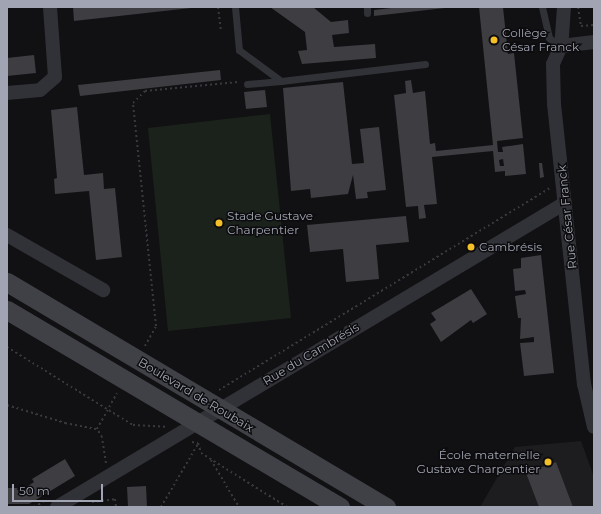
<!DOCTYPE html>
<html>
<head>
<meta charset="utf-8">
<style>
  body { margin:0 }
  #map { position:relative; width:601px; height:514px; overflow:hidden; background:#111012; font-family:Montserrat,sans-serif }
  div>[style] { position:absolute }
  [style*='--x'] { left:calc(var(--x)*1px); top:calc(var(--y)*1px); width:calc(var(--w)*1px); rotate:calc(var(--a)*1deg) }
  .built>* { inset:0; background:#1d1c1f }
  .green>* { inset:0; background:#1b221c }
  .building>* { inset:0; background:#3d3d42 }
  .path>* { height:2px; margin-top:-1px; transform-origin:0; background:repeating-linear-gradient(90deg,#37393e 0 2px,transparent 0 5px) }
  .lane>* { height:7px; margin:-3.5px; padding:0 3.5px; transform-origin:3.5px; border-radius:3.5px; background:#313237 }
  .street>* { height:14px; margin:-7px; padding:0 7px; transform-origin:7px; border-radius:7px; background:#313237 }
  .secondary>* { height:19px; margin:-9.5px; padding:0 9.5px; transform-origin:9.5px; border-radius:9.5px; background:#3f4147 }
  .dots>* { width:11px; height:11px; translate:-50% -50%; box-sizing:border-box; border:2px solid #0c0b0d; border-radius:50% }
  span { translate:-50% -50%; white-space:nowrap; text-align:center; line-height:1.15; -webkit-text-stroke:3px #0c0b0d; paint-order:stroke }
  .poi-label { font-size:12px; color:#a1a5b3 }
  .left { translate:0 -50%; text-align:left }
  .right { translate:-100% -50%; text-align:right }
  .street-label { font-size:12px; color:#a1a5b3 }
  .frame { position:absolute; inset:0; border:8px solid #a1a5b3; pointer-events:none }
  .scale { position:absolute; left:12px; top:484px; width:91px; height:18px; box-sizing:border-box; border:2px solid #a1a5b3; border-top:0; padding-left:5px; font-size:12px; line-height:14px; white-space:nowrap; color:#a1a5b3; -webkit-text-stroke:3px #0c0b0d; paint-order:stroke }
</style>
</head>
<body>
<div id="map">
  <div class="built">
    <i style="clip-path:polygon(581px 441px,594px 477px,594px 507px,480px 507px,515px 447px)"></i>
  </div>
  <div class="green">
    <i style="clip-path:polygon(270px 114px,291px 318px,168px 331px,148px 128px)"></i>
  </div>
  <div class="building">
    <i style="clip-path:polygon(73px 7px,191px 7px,191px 8px,74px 21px)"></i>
    <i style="clip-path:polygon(270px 7px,313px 7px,331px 22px,348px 20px,349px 33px,332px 35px,334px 47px,375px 44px,376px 58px,302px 64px,298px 51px,307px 50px,305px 32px)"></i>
    <i style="clip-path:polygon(400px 7px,445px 7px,445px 8px,374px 16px,374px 10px)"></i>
    <i style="clip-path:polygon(evenodd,479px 7px,503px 7px,508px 54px,514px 53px,523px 138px,497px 141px,498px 152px,503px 152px,502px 147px,523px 144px,526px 174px,505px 176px,505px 171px,495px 172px,493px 151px,432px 157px,437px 204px,424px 205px,426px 218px,419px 219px,418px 206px,406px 207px,394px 95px,406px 93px,405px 81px,411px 80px,413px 93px,425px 91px,430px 144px,435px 143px,436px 151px,493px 145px,479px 7px,503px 159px,504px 166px,500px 166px,499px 160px,503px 159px)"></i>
    <i style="clip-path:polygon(34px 55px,36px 73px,7px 76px,7px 58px)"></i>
    <i style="clip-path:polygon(220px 70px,221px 80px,80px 96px,78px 85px)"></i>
    <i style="clip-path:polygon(343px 82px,352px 164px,364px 163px,360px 129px,379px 127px,386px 190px,367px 192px,368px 198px,356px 199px,353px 175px,348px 194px,311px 198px,310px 189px,291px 191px,283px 88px)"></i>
    <i style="clip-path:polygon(265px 90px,267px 107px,246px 109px,244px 92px)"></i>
    <i style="clip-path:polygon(77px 107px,84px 175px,103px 173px,104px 189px,115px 188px,122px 257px,96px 260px,89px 191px,55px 194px,54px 179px,57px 178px,51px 110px)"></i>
    <i style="clip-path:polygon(539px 163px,542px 163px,544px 177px,540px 178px)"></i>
    <i style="clip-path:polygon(406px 216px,409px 242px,376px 245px,379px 279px,346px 282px,343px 249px,310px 252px,307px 225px)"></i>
    <i style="clip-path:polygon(541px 255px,554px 373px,524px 376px,520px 343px,534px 342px,534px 337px,520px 339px,521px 318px,518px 318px,515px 296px,526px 294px,525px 290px,515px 291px,513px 269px,521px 268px,521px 258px)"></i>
    <i style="clip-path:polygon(471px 289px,487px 314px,473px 323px,471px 320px,441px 342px,430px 324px,436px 320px,431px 313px)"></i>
    <i style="clip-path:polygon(65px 459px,75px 476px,29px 504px,7px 504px,7px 488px,25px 488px,34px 482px,32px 479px)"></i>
    <i style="clip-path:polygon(556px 462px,573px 507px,539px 507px,526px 473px)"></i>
    <i style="clip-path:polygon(146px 486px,147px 507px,128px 507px,127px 487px)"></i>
  </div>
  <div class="path">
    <i style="--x:218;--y:7;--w:25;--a:83"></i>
    <i style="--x:578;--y:7;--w:19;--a:81"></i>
    <i style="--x:581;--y:26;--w:13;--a:-4"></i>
    <i style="--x:594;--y:7;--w:1;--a:90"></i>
    <i style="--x:145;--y:346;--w:23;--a:-61"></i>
    <i style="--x:156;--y:326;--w:224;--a:-95.9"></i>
    <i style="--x:133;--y:103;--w:17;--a:-45"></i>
    <i style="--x:145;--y:91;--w:93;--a:-5.5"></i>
    <i style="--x:7;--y:347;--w:148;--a:31.8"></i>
    <i style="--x:133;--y:425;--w:33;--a:3"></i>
    <i style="--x:219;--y:390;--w:388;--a:-31.4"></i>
    <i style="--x:7;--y:405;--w:61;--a:17.2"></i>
    <i style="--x:65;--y:423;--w:33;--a:11"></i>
    <i style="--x:192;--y:442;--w:6;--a:9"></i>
    <i style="--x:198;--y:443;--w:10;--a:73"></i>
    <i style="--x:201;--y:453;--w:102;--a:32.1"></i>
    <i style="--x:211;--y:460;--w:55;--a:59.2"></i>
    <i style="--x:106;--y:463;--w:26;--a:-99"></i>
    <i style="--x:102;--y:437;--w:9;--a:-122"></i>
    <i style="--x:97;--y:429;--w:41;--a:-60.9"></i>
    <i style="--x:92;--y:502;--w:23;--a:-7"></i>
    <i style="--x:115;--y:499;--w:8;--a:83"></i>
    <i style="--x:34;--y:507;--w:14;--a:-30"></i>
    <i style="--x:161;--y:507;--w:73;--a:-59.6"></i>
  </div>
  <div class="lane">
    <i style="--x:235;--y:7;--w:43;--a:84.7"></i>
    <i style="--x:239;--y:50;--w:52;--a:36.4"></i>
    <i style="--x:281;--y:81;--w:145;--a:-6.7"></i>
    <i style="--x:367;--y:7;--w:6;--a:90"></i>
    <i style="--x:542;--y:7;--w:32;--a:77"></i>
    <i style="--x:549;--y:38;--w:14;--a:34"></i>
    <i style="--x:247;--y:84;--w:34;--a:-5"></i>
  </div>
  <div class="street">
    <i style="--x:564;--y:7;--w:39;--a:94"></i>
    <i style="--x:561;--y:46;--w:20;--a:114"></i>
    <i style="--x:553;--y:64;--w:40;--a:88.6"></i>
    <i style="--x:554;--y:104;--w:282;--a:83.9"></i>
    <i style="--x:584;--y:384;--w:44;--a:76.9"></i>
    <i style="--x:561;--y:46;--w:33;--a:-7"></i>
    <i style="--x:7;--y:93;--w:33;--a:-5"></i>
    <i style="--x:40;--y:90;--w:20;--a:-41"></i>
    <i style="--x:55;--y:77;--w:70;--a:-94.1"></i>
    <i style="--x:7;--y:235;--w:111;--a:29.8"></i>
    <i style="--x:57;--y:507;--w:592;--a:-30.9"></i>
  </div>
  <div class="secondary">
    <i style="--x:7;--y:282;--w:441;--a:30.7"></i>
    <i style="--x:7;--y:310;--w:387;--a:30.6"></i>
  </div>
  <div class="dots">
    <i style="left:494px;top:40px;background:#f3c027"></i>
    <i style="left:219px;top:223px;background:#f3c027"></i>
    <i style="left:471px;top:247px;background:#f3c027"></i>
    <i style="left:548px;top:462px;background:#f3c027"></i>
  </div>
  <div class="poi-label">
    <span class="left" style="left:502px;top:40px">Collège<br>César Franck</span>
    <span class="left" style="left:227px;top:223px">Stade Gustave<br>Charpentier</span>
    <span class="left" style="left:479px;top:247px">Cambrésis</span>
    <span class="right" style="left:540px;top:462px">École maternelle<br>Gustave Charpentier</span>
  </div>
  <div class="street-label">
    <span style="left:567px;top:217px;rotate:-96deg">Rue César Franck</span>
    <span style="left:311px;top:354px;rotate:-31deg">Rue du Cambrésis</span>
    <span style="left:196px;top:395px;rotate:31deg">Boulevard de Roubaix</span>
  </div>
  <div class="frame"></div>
  <div class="scale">50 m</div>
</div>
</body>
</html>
